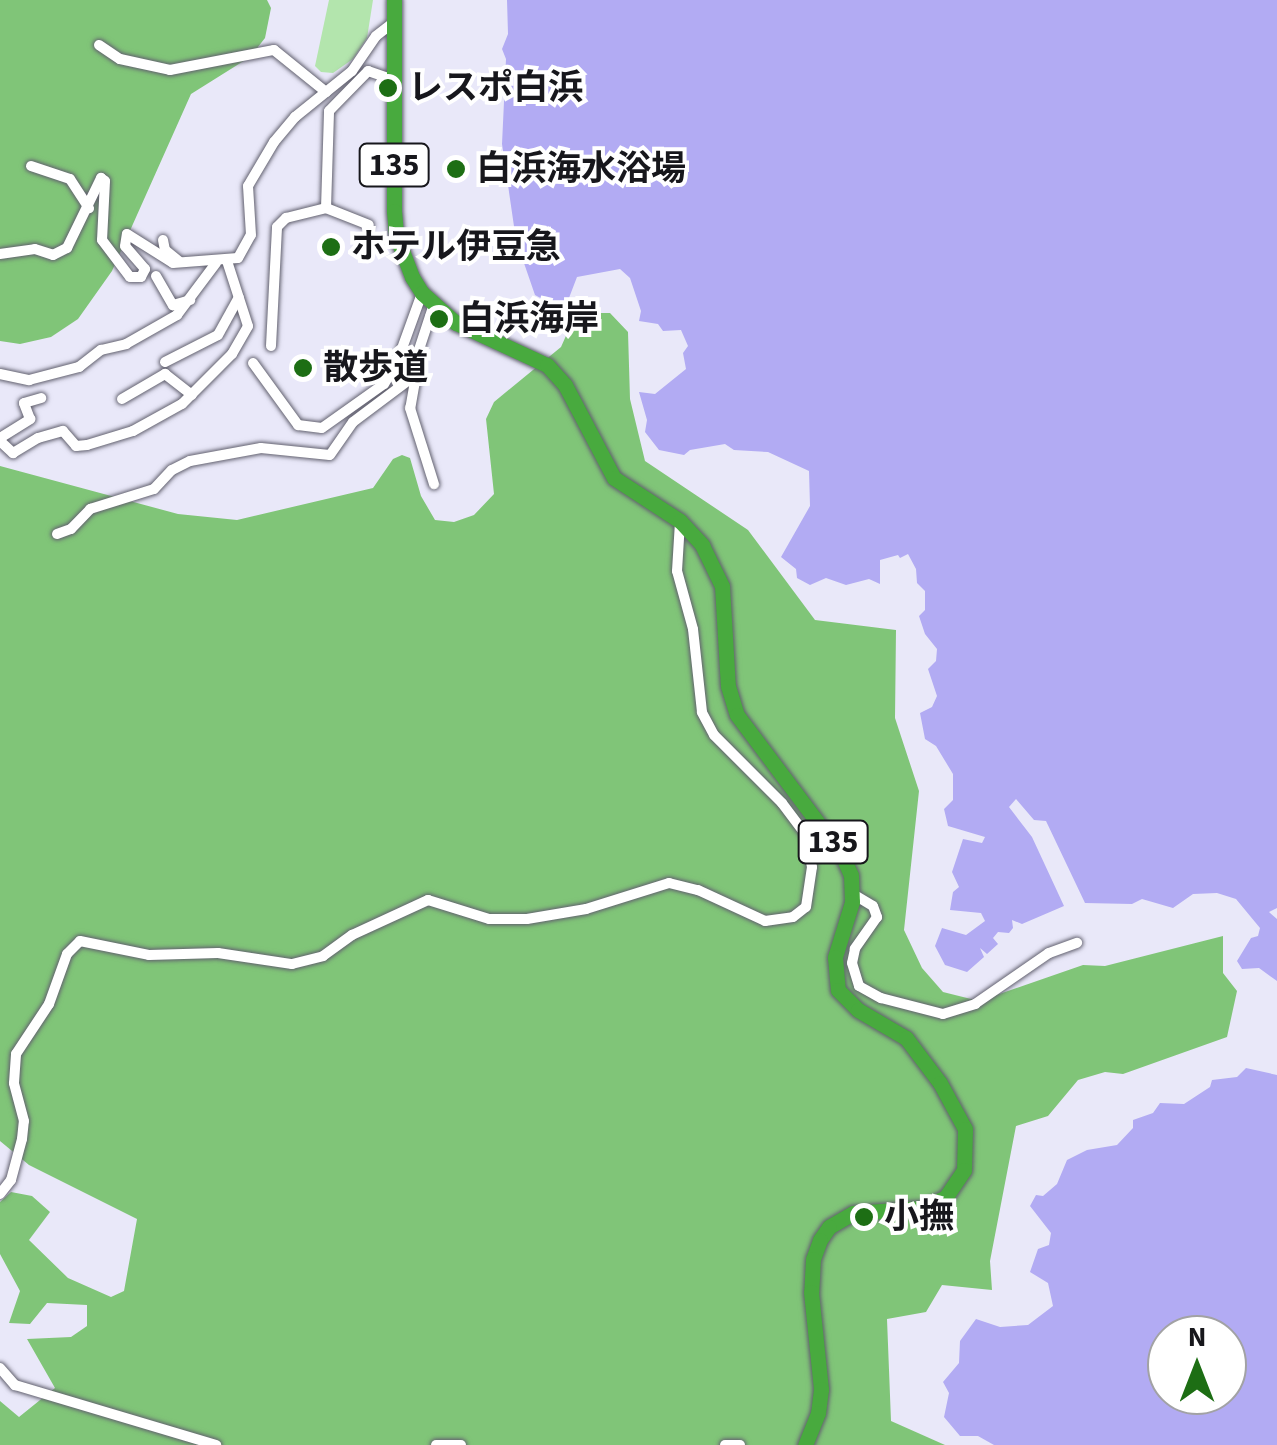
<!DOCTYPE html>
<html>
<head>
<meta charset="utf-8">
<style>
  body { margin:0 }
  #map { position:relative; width:1277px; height:1445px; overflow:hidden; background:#e9e8f9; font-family:"Source Sans 3","Noto Sans JP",sans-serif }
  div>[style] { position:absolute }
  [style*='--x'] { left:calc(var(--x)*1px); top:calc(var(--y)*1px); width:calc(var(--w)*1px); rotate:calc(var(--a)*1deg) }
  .green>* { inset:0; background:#b3e5ad }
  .forest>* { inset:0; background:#80c578 }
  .water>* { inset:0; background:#b2abf3 }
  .roads { filter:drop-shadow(0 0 2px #62616f) drop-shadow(0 0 2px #62616f) }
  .minor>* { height:10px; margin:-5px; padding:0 5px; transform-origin:5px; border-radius:5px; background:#fff }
  .highway>* { height:15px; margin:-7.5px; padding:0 7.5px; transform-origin:7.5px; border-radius:7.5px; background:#48aa3e }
  .dots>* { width:28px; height:28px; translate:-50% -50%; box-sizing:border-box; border:5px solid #fff; border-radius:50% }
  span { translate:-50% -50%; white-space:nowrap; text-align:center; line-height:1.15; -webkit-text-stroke:8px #fff; paint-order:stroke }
  .shield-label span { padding:2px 8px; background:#fff; border:2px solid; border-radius:8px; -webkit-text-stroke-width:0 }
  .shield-label { font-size:32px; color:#17171c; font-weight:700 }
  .poi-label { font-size:35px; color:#17171c; font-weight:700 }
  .left { translate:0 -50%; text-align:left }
  .north { position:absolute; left:1147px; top:1315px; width:100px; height:100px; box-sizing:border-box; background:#fff; border:2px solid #a2a2a4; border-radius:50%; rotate:0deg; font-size:28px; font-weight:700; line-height:40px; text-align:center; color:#17171c }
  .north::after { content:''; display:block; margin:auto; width:35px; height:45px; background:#1d6e14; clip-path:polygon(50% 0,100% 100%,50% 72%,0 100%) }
</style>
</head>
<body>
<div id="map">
  <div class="green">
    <i style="clip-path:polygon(329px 0,373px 0,367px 38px,353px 59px,333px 73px,321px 72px,315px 66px)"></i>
  </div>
  <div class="forest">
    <i style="clip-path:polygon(0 0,267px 0,271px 8px,265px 38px,250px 57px,191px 94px,112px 271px,78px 319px,51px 337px,20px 344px,0 341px)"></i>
    <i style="clip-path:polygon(585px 313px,610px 313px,628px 332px,630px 399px,645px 461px,748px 530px,815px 620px,896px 630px,895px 718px,919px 791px,904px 930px,922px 968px,943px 992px,979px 1001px,1083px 965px,1105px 966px,1223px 936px,1223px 973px,1237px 991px,1227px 1037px,1123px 1074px,1105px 1072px,1078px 1080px,1048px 1116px,1016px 1126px,990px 1261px,992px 1290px,942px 1285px,926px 1312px,887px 1319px,891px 1421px,945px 1445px,0 1445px,0 1401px,19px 1417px,55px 1388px,27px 1339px,71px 1337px,87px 1326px,87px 1305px,47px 1303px,30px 1324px,9px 1323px,20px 1291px,0 1254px,0 1202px,11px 1192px,32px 1196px,50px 1212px,29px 1240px,68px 1278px,111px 1297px,124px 1291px,137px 1219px,29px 1165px,0 1141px,0 466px,178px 514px,237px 520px,373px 488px,393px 459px,402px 455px,410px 458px,421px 496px,435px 520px,454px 522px,474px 515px,494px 494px,486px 419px,494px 402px,561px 347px,573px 320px)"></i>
  </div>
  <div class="water">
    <i style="clip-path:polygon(507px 0,1277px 0,1277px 908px,1269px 912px,1277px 919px,1277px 981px,1259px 968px,1242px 969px,1237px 961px,1251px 938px,1258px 936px,1260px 928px,1236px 899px,1217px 893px,1193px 894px,1173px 908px,1142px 899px,1132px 904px,1085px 903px,1046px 821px,1034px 820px,1016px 799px,1009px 807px,1032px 837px,1064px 906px,1022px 924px,1012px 920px,1013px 928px,1009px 933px,998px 932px,993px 938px,998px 944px,987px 954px,980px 948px,984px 957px,967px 972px,945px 965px,935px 946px,942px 928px,966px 935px,985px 921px,981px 913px,950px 910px,953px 892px,959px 887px,952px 872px,963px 839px,982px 843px,985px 837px,948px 826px,944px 809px,953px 800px,953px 774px,936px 746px,925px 739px,920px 713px,932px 707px,937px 696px,928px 669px,936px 661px,937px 649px,925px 634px,919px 616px,925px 610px,925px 591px,917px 583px,916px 569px,908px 554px,900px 558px,898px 555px,880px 560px,880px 584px,869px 579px,846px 585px,826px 578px,810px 585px,797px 578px,796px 569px,781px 557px,810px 506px,809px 471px,768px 452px,734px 450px,725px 444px,690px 450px,684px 455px,659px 450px,645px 432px,647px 420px,639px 392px,655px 394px,686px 369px,683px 353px,688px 346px,681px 330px,663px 331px,658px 324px,639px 321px,641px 311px,630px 278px,620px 269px,577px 277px,564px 311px,535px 295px,516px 240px,502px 144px,506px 59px,502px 49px,508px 34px)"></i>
    <i style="clip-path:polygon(evenodd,1246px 1068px,1277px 1075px,1277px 1445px,994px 1445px,978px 1436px,960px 1436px,944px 1417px,949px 1393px,943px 1382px,959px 1363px,960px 1341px,976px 1319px,1000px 1327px,1028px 1325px,1053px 1306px,1048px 1283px,1030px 1272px,1038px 1249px,1049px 1245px,1051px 1233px,1030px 1206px,1036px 1195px,1043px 1196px,1057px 1184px,1067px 1160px,1087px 1150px,1117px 1145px,1133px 1128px,1133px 1120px,1153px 1113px,1160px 1103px,1184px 1104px,1210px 1087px,1212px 1080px,1237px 1077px,1246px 1068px,1167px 1335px,1227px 1335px,1227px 1395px,1167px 1395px,1167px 1335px)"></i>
  </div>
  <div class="roads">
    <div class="minor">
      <i style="--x:99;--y:45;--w:25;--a:34"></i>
      <i style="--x:120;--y:59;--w:51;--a:12.4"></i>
      <i style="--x:170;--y:70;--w:106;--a:-10.9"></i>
      <i style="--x:274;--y:50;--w:67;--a:38.9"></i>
      <i style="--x:31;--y:166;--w:41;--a:18.4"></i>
      <i style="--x:70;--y:179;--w:35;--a:57"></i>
      <i style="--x:326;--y:208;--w:97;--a:-88.2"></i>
      <i style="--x:329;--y:111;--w:56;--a:-45.7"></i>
      <i style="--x:368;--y:71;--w:28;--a:19"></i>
      <i style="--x:163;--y:240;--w:10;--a:79"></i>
      <i style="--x:165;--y:250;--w:19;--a:39"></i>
      <i style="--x:0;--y:254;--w:35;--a:-8"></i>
      <i style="--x:35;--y:249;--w:19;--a:18"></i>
      <i style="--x:53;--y:255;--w:16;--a:-27"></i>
      <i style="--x:67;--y:248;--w:78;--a:-64.1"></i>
      <i style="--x:101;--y:178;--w:5;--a:37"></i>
      <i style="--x:105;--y:181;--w:59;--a:92.9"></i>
      <i style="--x:102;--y:240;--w:46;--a:52.9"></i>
      <i style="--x:130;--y:277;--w:11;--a:0"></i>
      <i style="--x:141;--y:277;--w:9;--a:-63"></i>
      <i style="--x:145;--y:269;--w:30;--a:-131"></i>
      <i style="--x:125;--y:246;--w:12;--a:-81"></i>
      <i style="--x:127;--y:234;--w:54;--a:32.2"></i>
      <i style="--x:173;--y:263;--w:65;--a:-4.4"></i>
      <i style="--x:238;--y:258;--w:26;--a:-61"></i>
      <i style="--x:251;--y:235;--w:49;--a:-93.5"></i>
      <i style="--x:248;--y:186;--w:51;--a:-59.4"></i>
      <i style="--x:274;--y:142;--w:33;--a:-50"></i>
      <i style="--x:295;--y:117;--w:73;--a:-38.9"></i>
      <i style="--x:352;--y:71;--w:42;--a:-55.6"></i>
      <i style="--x:376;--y:36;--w:23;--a:-38"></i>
      <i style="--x:156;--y:276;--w:34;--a:60"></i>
      <i style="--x:173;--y:305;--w:18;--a:-16"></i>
      <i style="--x:271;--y:346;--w:119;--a:-87.1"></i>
      <i style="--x:277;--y:227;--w:13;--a:-45"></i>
      <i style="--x:286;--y:218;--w:41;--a:-14"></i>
      <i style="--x:326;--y:208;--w:46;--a:21.6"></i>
      <i style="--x:165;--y:362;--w:59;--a:-27"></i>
      <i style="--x:218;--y:335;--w:43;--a:-61.1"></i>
      <i style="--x:253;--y:363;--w:77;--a:54"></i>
      <i style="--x:298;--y:425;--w:24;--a:7"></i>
      <i style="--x:322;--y:428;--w:76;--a:-35.4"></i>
      <i style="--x:384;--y:384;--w:22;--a:-58"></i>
      <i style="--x:396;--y:365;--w:77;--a:-70.1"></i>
      <i style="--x:417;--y:370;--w:39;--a:100"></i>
      <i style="--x:410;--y:408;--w:80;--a:72.5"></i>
      <i style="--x:0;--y:374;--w:30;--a:12"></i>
      <i style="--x:29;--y:380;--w:52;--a:-14.6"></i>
      <i style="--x:79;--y:367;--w:28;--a:-38"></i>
      <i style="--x:101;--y:350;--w:26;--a:-13"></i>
      <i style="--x:126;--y:344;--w:59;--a:-29.6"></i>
      <i style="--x:177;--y:315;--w:65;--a:-53.1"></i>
      <i style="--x:122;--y:399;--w:50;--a:-30.2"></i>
      <i style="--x:165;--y:374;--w:34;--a:38"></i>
      <i style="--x:0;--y:438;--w:36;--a:-32"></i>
      <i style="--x:30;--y:419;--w:17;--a:-111"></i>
      <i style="--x:24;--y:403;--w:18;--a:-16"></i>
      <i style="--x:0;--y:441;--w:18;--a:43"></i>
      <i style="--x:13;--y:453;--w:29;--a:-31"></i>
      <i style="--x:38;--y:438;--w:26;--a:-16"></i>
      <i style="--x:63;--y:431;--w:20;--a:49"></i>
      <i style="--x:76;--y:446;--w:11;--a:-5"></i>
      <i style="--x:87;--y:445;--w:48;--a:-16.9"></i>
      <i style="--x:133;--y:431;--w:56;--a:-28.9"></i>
      <i style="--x:182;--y:404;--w:71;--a:-45"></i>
      <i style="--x:232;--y:354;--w:32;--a:-60"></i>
      <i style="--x:248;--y:326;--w:68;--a:-107.9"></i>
      <i style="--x:57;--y:534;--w:15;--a:-20"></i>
      <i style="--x:71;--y:529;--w:28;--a:-46"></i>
      <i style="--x:90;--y:509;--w:67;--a:-17.4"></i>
      <i style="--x:154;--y:489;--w:26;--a:-47"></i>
      <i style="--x:172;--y:470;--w:20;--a:-27"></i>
      <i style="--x:190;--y:461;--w:72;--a:-10.4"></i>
      <i style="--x:261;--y:448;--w:69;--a:5.8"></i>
      <i style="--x:330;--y:455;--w:40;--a:-55.1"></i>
      <i style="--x:353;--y:422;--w:70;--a:-36.9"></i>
      <i style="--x:409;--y:380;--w:80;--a:-71.8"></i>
      <i style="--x:853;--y:894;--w:23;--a:31"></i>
      <i style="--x:873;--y:906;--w:12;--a:70"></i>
      <i style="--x:877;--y:917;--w:39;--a:125"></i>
      <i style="--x:855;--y:949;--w:14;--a:102"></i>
      <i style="--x:852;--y:963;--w:24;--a:73"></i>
      <i style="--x:859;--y:986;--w:25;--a:29"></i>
      <i style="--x:881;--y:998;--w:64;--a:14.5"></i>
      <i style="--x:943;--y:1014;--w:34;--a:-17"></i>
      <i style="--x:975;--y:1004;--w:90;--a:-34.6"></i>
      <i style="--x:1049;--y:953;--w:30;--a:-20"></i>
      <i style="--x:0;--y:1194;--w:18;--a:-52"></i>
      <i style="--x:11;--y:1180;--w:42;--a:-75"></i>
      <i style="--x:22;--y:1139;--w:18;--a:-84"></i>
      <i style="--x:24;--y:1121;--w:39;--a:-105"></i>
      <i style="--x:14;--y:1083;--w:29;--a:-86"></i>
      <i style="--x:16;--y:1054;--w:60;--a:-56.6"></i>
      <i style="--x:49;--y:1004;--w:53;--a:-70.2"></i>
      <i style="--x:67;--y:954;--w:18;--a:-45"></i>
      <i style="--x:80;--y:941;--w:70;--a:11.5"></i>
      <i style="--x:149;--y:955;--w:69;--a:-1.7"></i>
      <i style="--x:218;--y:953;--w:75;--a:8.5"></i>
      <i style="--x:292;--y:964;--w:32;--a:-14"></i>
      <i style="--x:323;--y:956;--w:36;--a:-36"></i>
      <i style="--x:352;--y:935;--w:84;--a:-24.7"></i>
      <i style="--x:428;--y:900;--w:64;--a:17.3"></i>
      <i style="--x:489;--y:919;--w:38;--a:0"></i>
      <i style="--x:527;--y:919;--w:60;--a:-9.6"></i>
      <i style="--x:586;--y:909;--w:87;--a:-17.4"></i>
      <i style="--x:669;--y:883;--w:30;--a:14"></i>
      <i style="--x:698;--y:890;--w:74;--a:24.8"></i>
      <i style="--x:765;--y:921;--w:28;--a:-8"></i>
      <i style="--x:793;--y:917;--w:16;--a:-38"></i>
      <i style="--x:806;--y:907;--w:40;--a:-81.5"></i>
      <i style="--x:812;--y:867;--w:33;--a:-101"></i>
      <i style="--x:806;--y:835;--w:40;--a:-127"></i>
      <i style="--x:782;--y:803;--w:96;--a:-135"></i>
      <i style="--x:714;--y:735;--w:26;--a:-118"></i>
      <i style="--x:702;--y:712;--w:83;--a:-96.2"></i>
      <i style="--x:693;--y:629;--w:60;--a:-105.4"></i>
      <i style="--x:677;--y:571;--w:49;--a:-86.5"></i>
      <i style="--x:0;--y:1368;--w:23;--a:49"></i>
      <i style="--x:15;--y:1385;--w:210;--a:16.6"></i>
      <i style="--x:436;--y:1445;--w:25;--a:0"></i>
      <i style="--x:725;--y:1445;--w:15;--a:0"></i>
    </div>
    <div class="highway">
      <i style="--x:394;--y:0;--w:211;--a:90"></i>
      <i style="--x:394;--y:211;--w:24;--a:85"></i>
      <i style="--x:396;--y:235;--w:45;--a:69.1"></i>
      <i style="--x:412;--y:277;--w:19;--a:58"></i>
      <i style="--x:422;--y:293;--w:45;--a:41.4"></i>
      <i style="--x:456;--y:323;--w:100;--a:24.8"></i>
      <i style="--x:547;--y:365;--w:27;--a:48"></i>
      <i style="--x:565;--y:385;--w:105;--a:62.2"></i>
      <i style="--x:614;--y:478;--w:79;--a:33.1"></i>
      <i style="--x:680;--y:521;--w:33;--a:47"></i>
      <i style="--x:702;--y:545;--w:46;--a:64"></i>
      <i style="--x:722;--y:586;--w:100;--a:86.6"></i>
      <i style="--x:728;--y:686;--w:30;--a:73"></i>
      <i style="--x:737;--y:715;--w:175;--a:53.1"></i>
      <i style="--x:842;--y:855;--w:22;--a:66"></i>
      <i style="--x:851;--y:875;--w:27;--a:88"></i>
      <i style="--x:852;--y:902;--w:58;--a:107.2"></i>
      <i style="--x:835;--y:957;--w:33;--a:85"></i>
      <i style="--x:838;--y:990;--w:28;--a:45"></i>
      <i style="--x:858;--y:1010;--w:56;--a:30.3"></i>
      <i style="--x:906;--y:1038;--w:56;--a:52.9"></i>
      <i style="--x:940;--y:1083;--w:52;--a:61.5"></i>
      <i style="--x:965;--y:1129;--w:41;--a:91.4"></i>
      <i style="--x:964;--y:1170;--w:32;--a:124"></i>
      <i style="--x:946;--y:1197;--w:25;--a:154"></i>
      <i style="--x:923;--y:1208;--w:70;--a:175.9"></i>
      <i style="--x:853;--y:1213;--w:28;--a:150"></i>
      <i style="--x:829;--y:1227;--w:16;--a:125"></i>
      <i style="--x:820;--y:1240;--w:20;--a:110"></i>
      <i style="--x:813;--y:1259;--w:33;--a:93"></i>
      <i style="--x:811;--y:1292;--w:98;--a:84.1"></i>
      <i style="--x:821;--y:1389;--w:24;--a:97"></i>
      <i style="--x:818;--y:1413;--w:35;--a:112"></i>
    </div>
  </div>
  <div class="dots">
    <i style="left:388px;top:88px;background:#1d6e14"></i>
    <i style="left:456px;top:169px;background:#1d6e14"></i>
    <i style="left:331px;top:247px;background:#1d6e14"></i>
    <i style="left:439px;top:319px;background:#1d6e14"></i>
    <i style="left:303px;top:368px;background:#1d6e14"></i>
    <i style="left:864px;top:1217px;background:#1d6e14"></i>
  </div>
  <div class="shield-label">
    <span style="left:394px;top:165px">135</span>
    <span style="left:833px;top:842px">135</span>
  </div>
  <div class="poi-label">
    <span class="left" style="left:408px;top:88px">レスポ白浜</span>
    <span class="left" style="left:476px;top:169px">白浜海水浴場</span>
    <span class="left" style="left:351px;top:247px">ホテル伊豆急</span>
    <span class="left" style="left:459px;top:319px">白浜海岸</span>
    <span class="left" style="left:323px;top:368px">散歩道</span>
    <span class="left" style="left:884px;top:1217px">小撫</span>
  </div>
  <div class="north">N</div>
</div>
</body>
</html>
